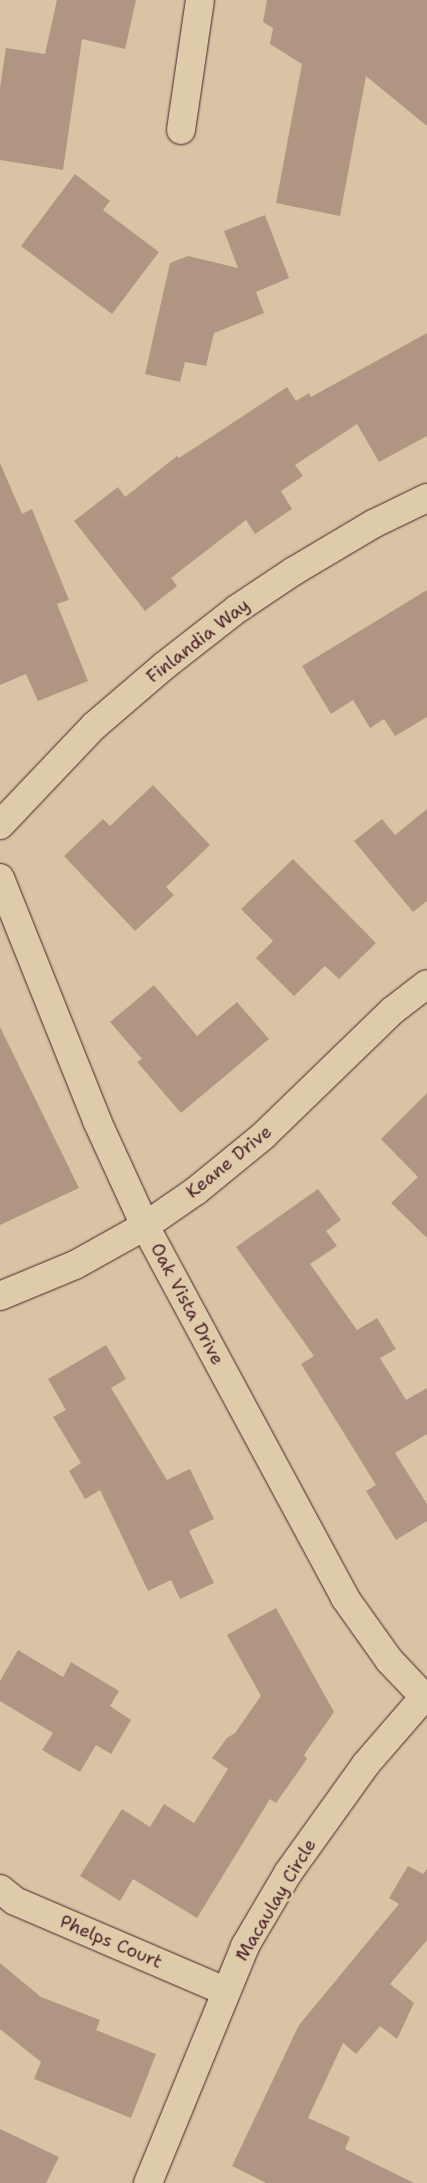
<!DOCTYPE html>
<html>
<head>
<meta charset="utf-8">
<style>
  body { margin:0 }
  #map { position:relative; width:427px; height:2183px; overflow:hidden; background:#d8c4a4; font-family:"Shantell Sans",sans-serif }
  div>[style] { position:absolute }
  [style*='--x'] { left:calc(var(--x)*1px); top:calc(var(--y)*1px); width:calc(var(--w)*1px); rotate:calc(var(--a)*1deg) }
  .building>* { inset:0; background:#b09682 }
  .roads { filter:drop-shadow(0 0 1px #4a1f2b) drop-shadow(0 0 1px #4a1f2b) }
  .street>* { height:28px; margin:-14px; padding:0 14px; transform-origin:14px; border-radius:14px; background:#decba9 }
  span { translate:-50% -50%; white-space:nowrap; text-align:center; line-height:1.15; -webkit-text-stroke:5px #decba9; paint-order:stroke }
  .street-label { font-size:18px; color:#4a1f2b }
</style>
</head>
<body>
<div id="map">
  <div class="building">
    <i style="clip-path:polygon(57px 0,136px 0,125px 49px,82px 39px,63px 170px,0 160px,0 88px,6px 48px,45px 54px)"></i>
    <i style="clip-path:polygon(267px 0,427px 0,427px 126px,366px 76px,340px 216px,276px 203px,302px 64px,270px 44px,273px 28px,263px 22px)"></i>
    <i style="clip-path:polygon(75px 174px,110px 201px,103px 210px,159px 252px,112px 314px,21px 246px)"></i>
    <i style="clip-path:polygon(265px 215px,289px 278px,256px 292px,264px 313px,214px 333px,206px 366px,185px 362px,180px 382px,145px 374px,170px 263px,188px 256px,238px 268px,224px 231px)"></i>
    <i style="clip-path:polygon(427px 333px,427px 436px,379px 462px,357px 424px,295px 465px,303px 476px,281px 491px,292px 509px,255px 534px,246px 520px,171px 578px,177px 586px,145px 611px,74px 521px,118px 487px,125px 497px,177px 456px,179px 458px,287px 387px,296px 401px,309px 393px,311px 397px)"></i>
    <i style="clip-path:polygon(0 463px,22px 514px,32px 509px,69px 600px,57px 604px,88px 681px,38px 701px,26px 674px,0 685px)"></i>
    <i style="clip-path:polygon(427px 590px,427px 717px,395px 736px,384px 719px,370px 728px,353px 700px,331px 714px,302px 666px)"></i>
    <i style="clip-path:polygon(153px 785px,210px 845px,166px 887px,174px 895px,135px 931px,64px 856px,103px 819px,110px 826px)"></i>
    <i style="clip-path:polygon(427px 809px,427px 901px,413px 912px,354px 841px,382px 819px,395px 835px)"></i>
    <i style="clip-path:polygon(293px 859px,376px 943px,339px 979px,325px 966px,294px 996px,256px 958px,273px 941px,241px 909px)"></i>
    <i style="clip-path:polygon(154px 985px,197px 1036px,237px 1002px,269px 1039px,181px 1113px,137px 1062px,142px 1059px,110px 1022px)"></i>
    <i style="clip-path:polygon(0 1027px,79px 1188px,0 1225px)"></i>
    <i style="clip-path:polygon(427px 1093px,427px 1238px,391px 1203px,418px 1177px,381px 1139px)"></i>
    <i style="clip-path:polygon(318px 1189px,341px 1220px,326px 1231px,337px 1246px,310px 1264px,357px 1330px,377px 1318px,396px 1349px,380px 1358px,406px 1400px,427px 1388px,427px 1434px,395px 1453px,427px 1504px,427px 1521px,396px 1540px,366px 1491px,376px 1485px,301px 1364px,314px 1356px,236px 1247px)"></i>
    <i style="clip-path:polygon(106px 1345px,126px 1379px,111px 1388px,167px 1480px,190px 1469px,214px 1519px,189px 1531px,214px 1583px,180px 1599px,171px 1580px,148px 1591px,100px 1490px,85px 1499px,69px 1471px,81px 1463px,53px 1417px,66px 1410px,48px 1379px)"></i>
    <i style="clip-path:polygon(276px 1608px,334px 1712px,304px 1755px,307px 1759px,276px 1803px,270px 1799px,197px 1918px,133px 1879px,120px 1901px,80px 1876px,122px 1809px,150px 1827px,164px 1804px,194px 1823px,228px 1769px,212px 1758px,227px 1738px,235px 1733px,261px 1696px,227px 1635px)"></i>
    <i style="clip-path:polygon(18px 1650px,63px 1677px,71px 1662px,119px 1691px,110px 1706px,131px 1720px,111px 1754px,96px 1745px,80px 1772px,42px 1750px,53px 1733px,0 1701px,0 1681px)"></i>
    <i style="clip-path:polygon(408px 1866px,423px 1874px,427px 1869px,427px 1940px,390px 1984px,414px 2003px,397px 2039px,380px 2026px,356px 2054px,343px 2043px,308px 2118px,350px 2137px,345px 2149px,414px 2183px,266px 2183px,232px 2166px,299px 2025px,399px 1904px,389px 1898px)"></i>
    <i style="clip-path:polygon(0 1963px,41px 1997px,100px 2020px,96px 2030px,156px 2054px,131px 2118px,34px 2079px,41px 2062px,0 2029px)"></i>
    <i style="clip-path:polygon(0 2129px,59px 2157px,46px 2183px,0 2183px)"></i>
  </div>
  <div class="roads">
    <div class="street">
      <i style="--x:181;--y:130;--w:131;--a:-81.7"></i>
      <i style="--x:0;--y:825;--w:137;--a:-46.5"></i>
      <i style="--x:94;--y:726;--w:92;--a:-40.6"></i>
      <i style="--x:164;--y:666;--w:93;--a:-38"></i>
      <i style="--x:237;--y:609;--w:69;--a:-33.7"></i>
      <i style="--x:294;--y:571;--w:92;--a:-30.7"></i>
      <i style="--x:373;--y:524;--w:60;--a:-25.7"></i>
      <i style="--x:0;--y:878;--w:262;--a:68.2"></i>
      <i style="--x:97;--y:1121;--w:115;--a:65.4"></i>
      <i style="--x:145;--y:1226;--w:422;--a:61.7"></i>
      <i style="--x:345;--y:1598;--w:76;--a:54.6"></i>
      <i style="--x:389;--y:1660;--w:55;--a:46.5"></i>
      <i style="--x:0;--y:1296;--w:81;--a:-22.5"></i>
      <i style="--x:75;--y:1265;--w:80;--a:-29.1"></i>
      <i style="--x:145;--y:1226;--w:63;--a:-34.7"></i>
      <i style="--x:197;--y:1190;--w:85;--a:-39.3"></i>
      <i style="--x:263;--y:1136;--w:180;--a:-44.1"></i>
      <i style="--x:392;--y:1011;--w:44;--a:-37.6"></i>
      <i style="--x:0;--y:1889;--w:19;--a:39"></i>
      <i style="--x:15;--y:1901;--w:228;--a:23.2"></i>
      <i style="--x:148;--y:2183;--w:256;--a:-67.7"></i>
      <i style="--x:245;--y:1946;--w:85;--a:-59.5"></i>
      <i style="--x:288;--y:1873;--w:134;--a:-54.4"></i>
      <i style="--x:366;--y:1764;--w:89;--a:-49.1"></i>
    </div>
  </div>
  <div class="street-label">
    <span style="left:198px;top:641px;rotate:-38deg">Finlandia Way</span>
    <span style="left:229px;top:1162px;rotate:-39deg">Keane Drive</span>
    <span style="left:187px;top:1304px;rotate:62deg">Oak Vista Drive</span>
    <span style="left:276px;top:1900px;rotate:-59deg">Macaulay Circle</span>
    <span style="left:111px;top:1942px;rotate:23deg">Phelps Court</span>
  </div>
</div>
</body>
</html>
